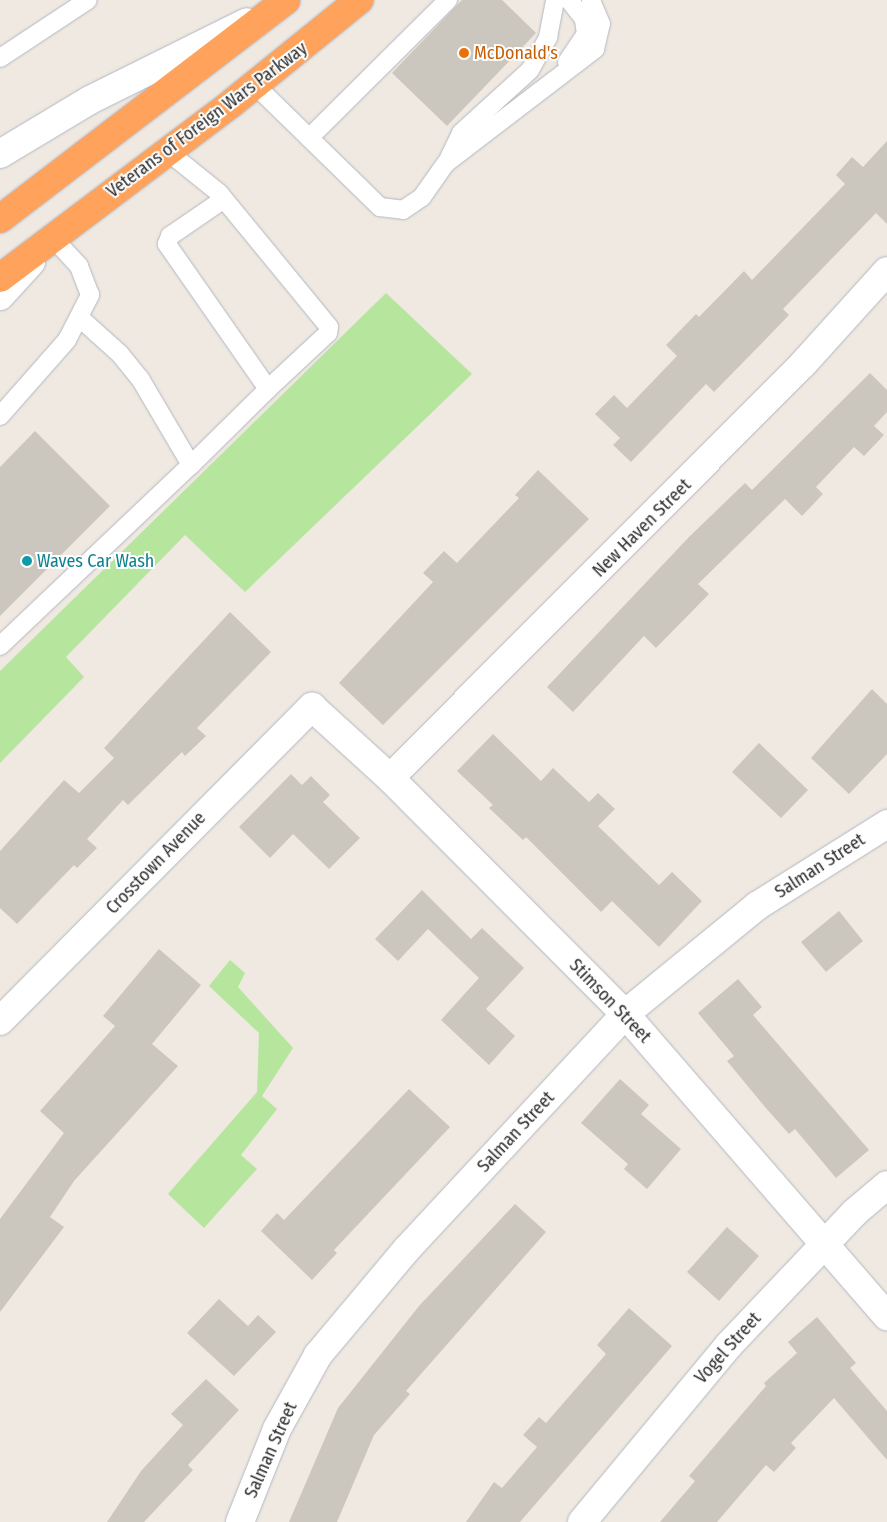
<!DOCTYPE html>
<html>
<head>
<meta charset="utf-8">
<style>
  body { margin:0 }
  #map { position:relative; width:887px; height:1522px; overflow:hidden; background:#efe9e1; font-family:"Fira Sans Condensed",sans-serif }
  div>[style] { position:absolute }
  [style*='--x'] { left:calc(var(--x)*1px); top:calc(var(--y)*1px); width:calc(var(--w)*1px); rotate:calc(var(--a)*1deg) }
  .green>* { inset:0; background:#b6e59e }
  .building>* { inset:0; background:#cbc7bf }
  .roads { filter:drop-shadow(0 0 1px #b4b7c1) drop-shadow(0 0 1px #b4b7c1) }
  .lane>* { height:18px; margin:-9px; padding:0 9px; transform-origin:9px; border-radius:9px; background:#fff }
  .street>* { height:28px; margin:-14px; padding:0 14px; transform-origin:14px; border-radius:14px; background:#fff }
  .highway>* { height:28px; margin:-14px; padding:0 14px; transform-origin:14px; border-radius:14px; background:#ffa35c }
  .dots>* { width:14px; height:14px; translate:-50% -50%; box-sizing:border-box; border:2px solid #fff; border-radius:50% }
  span { translate:-50% -50%; white-space:nowrap; text-align:center; line-height:1.15; -webkit-text-stroke:4px #fff; paint-order:stroke }
  .food-label { font-size:18px; color:#c56008 }
  .left { translate:0 -50%; text-align:left }
  .street-label { font-size:18px; color:#2e2e2e }
  .culture-label { font-size:18px; color:#0d838f }
</style>
</head>
<body>
<div id="map">
  <div class="green">
    <i style="clip-path:polygon(386px 293px,472px 374px,245px 592px,185px 535px,66px 657px,84px 677px,0 763px,0 671px)"></i>
    <i style="clip-path:polygon(230px 960px,245px 973px,238px 987px,293px 1048px,262px 1096px,277px 1109px,241px 1155px,257px 1169px,204px 1228px,168px 1194px,257px 1092px,259px 1033px,209px 986px)"></i>
  </div>
  <div class="building">
    <i style="clip-path:polygon(462px 0,502px 0,536px 33px,447px 126px,392px 73px)"></i>
    <i style="clip-path:polygon(887px 141px,887px 224px,876px 213px,783px 309px,789px 315px,764px 341px,714px 392px,706px 384px,631px 462px,613px 445px,620px 438px,595px 414px,614px 395px,627px 408px,677px 356px,666px 345px,696px 314px,699px 317px,744px 271px,752px 280px,845px 184px,836px 175px,852px 157px,863px 167px)"></i>
    <i style="clip-path:polygon(870px 373px,887px 390px,887px 412px,874px 426px,884px 435px,864px 456px,854px 447px,816px 487px,823px 494px,802px 516px,785px 499px,698px 584px,709px 594px,656px 648px,644px 636px,573px 712px,547px 687px,689px 537px,745px 483px,752px 490px)"></i>
    <i style="clip-path:polygon(35px 431px,110px 506px,0 616px,0 467px)"></i>
    <i style="clip-path:polygon(538px 470px,589px 519px,383px 725px,339px 683px,433px 582px,423px 573px,444px 551px,457px 563px,519px 498px,515px 495px)"></i>
    <i style="clip-path:polygon(230px 612px,271px 652px,197px 728px,206px 736px,185px 756px,182px 752px,128px 805px,123px 800px,87px 839px,97px 848px,77px 868px,74px 865px,17px 924px,0 908px,0 851px,64px 780px,79px 793px,114px 758px,104px 748px)"></i>
    <i style="clip-path:polygon(872px 689px,887px 704px,887px 754px,849px 794px,811px 758px)"></i>
    <i style="clip-path:polygon(493px 734px,541px 781px,553px 768px,589px 802px,598px 793px,615px 809px,598px 826px,659px 885px,672px 872px,702px 901px,659px 947px,612px 901px,601px 912px,526px 837px,523px 840px,489px 808px,493px 805px,457px 771px)"></i>
    <i style="clip-path:polygon(759px 743px,808px 790px,781px 818px,732px 772px)"></i>
    <i style="clip-path:polygon(291px 774px,302px 785px,311px 776px,330px 795px,323px 802px,360px 838px,329px 869px,293px 834px,270px 858px,239px 827px)"></i>
    <i style="clip-path:polygon(422px 890px,471px 939px,482px 928px,524px 968px,486px 1009px,515px 1036px,489px 1065px,441px 1020px,479px 978px,428px 929px,398px 961px,375px 939px)"></i>
    <i style="clip-path:polygon(839px 911px,863px 941px,826px 972px,801px 942px)"></i>
    <i style="clip-path:polygon(159px 949px,201px 985px,152px 1044px,178px 1066px,74px 1181px,50px 1217px,64px 1227px,0 1312px,0 1219px,64px 1133px,40px 1111px,115px 1026px,103px 1016px)"></i>
    <i style="clip-path:polygon(738px 979px,762px 1007px,753px 1015px,869px 1150px,836px 1178px,795px 1129px,789px 1134px,765px 1107px,727px 1061px,734px 1056px,698px 1013px)"></i>
    <i style="clip-path:polygon(620px 1079px,649px 1105px,641px 1114px,681px 1149px,647px 1189px,624px 1169px,628px 1164px,581px 1123px)"></i>
    <i style="clip-path:polygon(409px 1089px,450px 1127px,334px 1250px,337px 1253px,312px 1280px,261px 1231px,277px 1213px,284px 1220px)"></i>
    <i style="clip-path:polygon(515px 1204px,546px 1232px,406px 1391px,410px 1394px,374px 1435px,337px 1522px,289px 1522px,338px 1408px,419px 1306px)"></i>
    <i style="clip-path:polygon(727px 1227px,759px 1256px,719px 1301px,687px 1272px)"></i>
    <i style="clip-path:polygon(219px 1299px,248px 1326px,258px 1315px,276px 1332px,234px 1376px,187px 1333px)"></i>
    <i style="clip-path:polygon(629px 1308px,672px 1346px,520px 1522px,466px 1522px,494px 1482px,502px 1488px,537px 1447px,523px 1435px,539px 1417px,546px 1423px,606px 1354px,597px 1345px)"></i>
    <i style="clip-path:polygon(817px 1317px,856px 1363px,850px 1368px,887px 1411px,887px 1460px,834px 1398px,791px 1443px,796px 1448px,774px 1472px,766px 1465px,717px 1522px,660px 1522px,695px 1481px,689px 1476px,766px 1386px,764px 1383px,797px 1353px,788px 1342px)"></i>
    <i style="clip-path:polygon(206px 1379px,239px 1410px,188px 1465px,193px 1470px,144px 1522px,107px 1522px,141px 1471px,183px 1425px,171px 1414px)"></i>
  </div>
  <div class="roads">
    <div class="lane">
      <i style="--x:0;--y:58;--w:105;--a:-33.4"></i>
      <i style="--x:567;--y:62;--w:34;--a:-56"></i>
      <i style="--x:586;--y:34;--w:15;--a:-98"></i>
      <i style="--x:584;--y:19;--w:24;--a:-128"></i>
      <i style="--x:255;--y:85;--w:175;--a:44.3"></i>
      <i style="--x:380;--y:207;--w:23;--a:7"></i>
      <i style="--x:403;--y:210;--w:23;--a:-34"></i>
      <i style="--x:422;--y:197;--w:42;--a:-54.8"></i>
      <i style="--x:446;--y:163;--w:188;--a:-37.4"></i>
      <i style="--x:595;--y:49;--w:26;--a:-77"></i>
      <i style="--x:601;--y:24;--w:26;--a:-113"></i>
      <i style="--x:309;--y:138;--w:196;--a:-44.8"></i>
      <i style="--x:167;--y:151;--w:67;--a:38.9"></i>
      <i style="--x:219;--y:193;--w:173;--a:50.6"></i>
      <i style="--x:329;--y:327;--w:6;--a:99"></i>
      <i style="--x:328;--y:333;--w:82;--a:137"></i>
      <i style="--x:268;--y:389;--w:177;--a:-124.9"></i>
      <i style="--x:167;--y:244;--w:9;--a:-69"></i>
      <i style="--x:170;--y:236;--w:65;--a:-34.4"></i>
      <i style="--x:449;--y:158;--w:28;--a:-64"></i>
      <i style="--x:461;--y:133;--w:93;--a:-42.4"></i>
      <i style="--x:530;--y:70;--w:38;--a:-61"></i>
      <i style="--x:548;--y:37;--w:38;--a:-79"></i>
      <i style="--x:0;--y:416;--w:101;--a:-48.6"></i>
      <i style="--x:67;--y:340;--w:51;--a:-62.9"></i>
      <i style="--x:90;--y:295;--w:31;--a:-111"></i>
      <i style="--x:79;--y:266;--w:38;--a:-133"></i>
      <i style="--x:191;--y:465;--w:108;--a:-44.6"></i>
      <i style="--x:0;--y:646;--w:263;--a:-43.5"></i>
      <i style="--x:191;--y:465;--w:99;--a:-120.5"></i>
      <i style="--x:141;--y:380;--w:33;--a:-129"></i>
      <i style="--x:120;--y:354;--w:52;--a:-138.1"></i>
    </div>
    <div class="street">
      <i style="--x:0;--y:154;--w:105;--a:-31"></i>
      <i style="--x:90;--y:100;--w:175;--a:-26.4"></i>
      <i style="--x:0;--y:296;--w:46;--a:-47.6"></i>
      <i style="--x:390;--y:778;--w:585;--a:-45.07"></i>
      <i style="--x:803;--y:364;--w:125;--a:-47.9"></i>
      <i style="--x:0;--y:1021;--w:443;--a:-45.2"></i>
      <i style="--x:312;--y:707;--w:105;--a:42.3"></i>
      <i style="--x:390;--y:778;--w:333;--a:45.1"></i>
      <i style="--x:625;--y:1014;--w:400;--a:49.1"></i>
      <i style="--x:240;--y:1522;--w:100;--a:-68.3"></i>
      <i style="--x:277;--y:1429;--w:85;--a:-61"></i>
      <i style="--x:318;--y:1355;--w:138;--a:-50"></i>
      <i style="--x:407;--y:1249;--w:321;--a:-47.1"></i>
      <i style="--x:625;--y:1014;--w:171;--a:-39.3"></i>
      <i style="--x:757;--y:906;--w:154;--a:-32.2"></i>
      <i style="--x:582;--y:1522;--w:229;--a:-50.3"></i>
      <i style="--x:728;--y:1346;--w:183;--a:-46.5"></i>
      <i style="--x:854;--y:1213;--w:43;--a:-40.3"></i>
    </div>
    <div class="highway">
      <i style="--x:0;--y:219;--w:360;--a:-37.4"></i>
      <i style="--x:0;--y:278;--w:291;--a:-37"></i>
      <i style="--x:232;--y:103;--w:164;--a:-39"></i>
    </div>
  </div>
  <div class="dots">
    <i style="left:464px;top:53px;background:#e8710a"></i>
    <i style="left:27px;top:561px;background:#0f9aa8"></i>
  </div>
  <div class="food-label">
    <span class="left" style="left:474px;top:53px">McDonald's</span>
  </div>
  <div class="street-label">
    <span style="left:207px;top:120px;rotate:-37deg">Veterans of Foreign Wars Parkway</span>
    <span style="left:642px;top:528px;rotate:-45deg">New Haven Street</span>
    <span style="left:156px;top:863px;rotate:-46deg">Crosstown Avenue</span>
    <span style="left:820px;top:866px;rotate:-33deg">Salman Street</span>
    <span style="left:610px;top:1001px;rotate:46deg">Stimson Street</span>
    <span style="left:516px;top:1132px;rotate:-47deg">Salman Street</span>
    <span style="left:728px;top:1348px;rotate:-48deg">Vogel Street</span>
    <span style="left:271px;top:1450px;rotate:-66deg">Salman Street</span>
  </div>
  <div class="culture-label">
    <span class="left" style="left:37px;top:561px">Waves Car Wash</span>
  </div>
</div>
</body>
</html>
